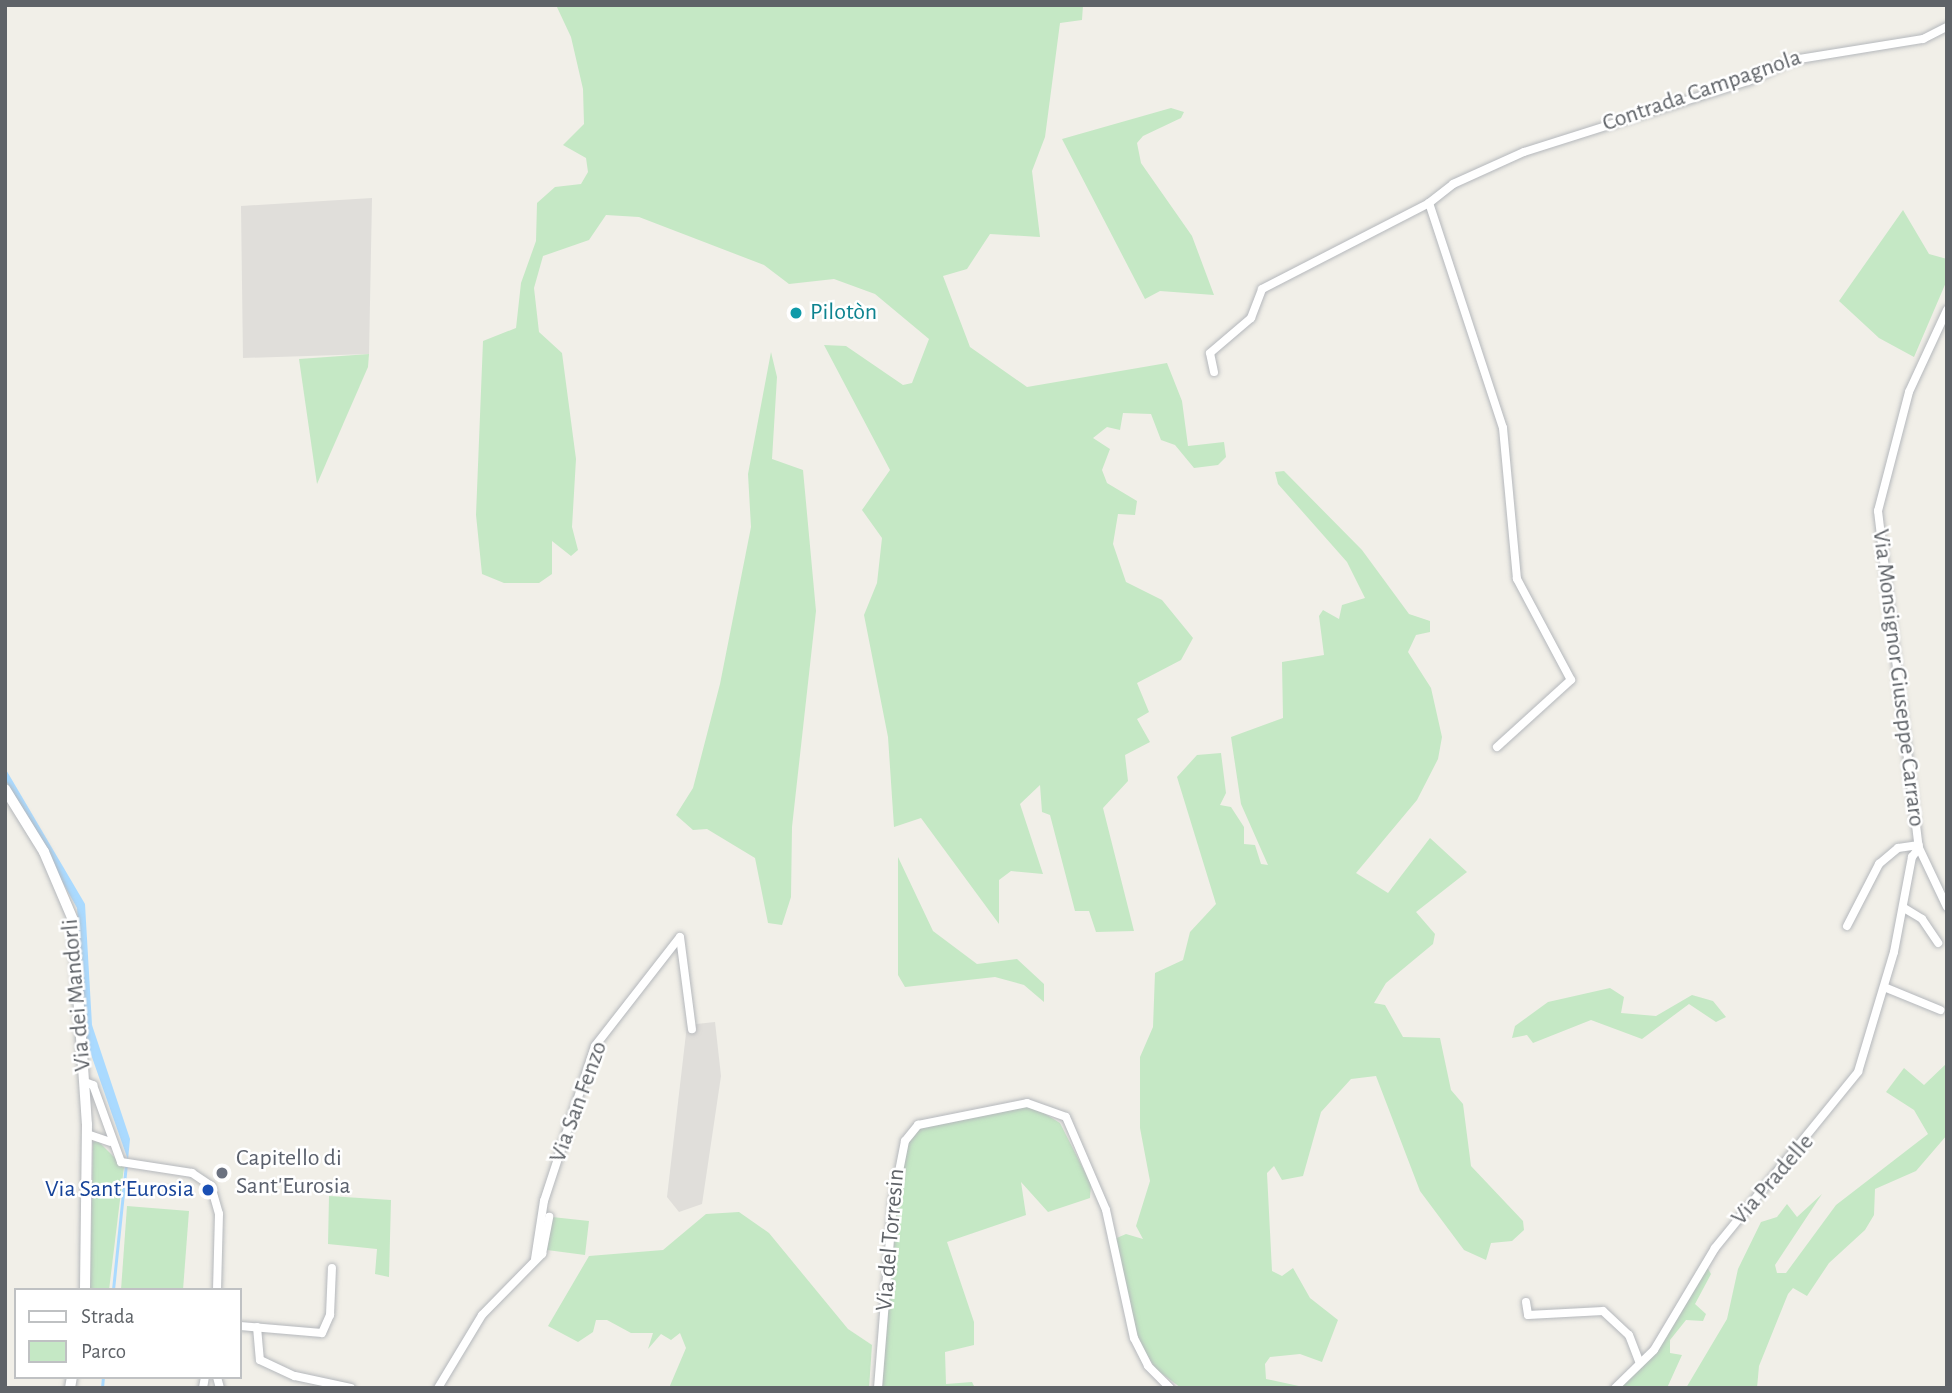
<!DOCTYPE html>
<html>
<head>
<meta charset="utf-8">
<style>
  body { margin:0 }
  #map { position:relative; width:1952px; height:1393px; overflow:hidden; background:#f1efe8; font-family:"Alegreya Sans",sans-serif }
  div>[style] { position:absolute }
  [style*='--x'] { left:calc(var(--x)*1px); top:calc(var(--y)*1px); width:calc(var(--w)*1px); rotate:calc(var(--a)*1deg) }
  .industrial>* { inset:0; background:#e0deda }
  .green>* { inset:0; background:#c5e8c5 }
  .water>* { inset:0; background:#aadaff }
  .stream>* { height:2.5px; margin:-1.25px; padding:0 1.25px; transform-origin:1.25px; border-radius:1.25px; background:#aadaff }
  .roads { filter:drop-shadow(0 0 2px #b5b8bc) drop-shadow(0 0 2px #b5b8bc) }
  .minor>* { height:8px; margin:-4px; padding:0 4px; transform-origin:4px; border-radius:4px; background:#fff }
  .tertiary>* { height:10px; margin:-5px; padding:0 5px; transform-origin:5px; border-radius:5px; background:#fff }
  .dots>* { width:19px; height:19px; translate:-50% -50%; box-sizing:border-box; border:4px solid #fff; border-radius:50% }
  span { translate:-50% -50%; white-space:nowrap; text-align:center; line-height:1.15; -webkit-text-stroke:5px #fff; paint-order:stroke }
  .street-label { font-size:24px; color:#5f6368 }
  .culture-label { font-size:24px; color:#0d838f }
  .left { translate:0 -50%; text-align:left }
  .worship-label { font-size:24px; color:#5b616d }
  .transit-label { font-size:24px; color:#164399 }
  .right { translate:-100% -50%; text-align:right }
  .frame { position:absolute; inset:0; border:7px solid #5f6368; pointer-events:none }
  .legend { position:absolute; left:14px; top:1288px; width:228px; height:91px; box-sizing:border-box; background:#fff; border:2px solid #bfc1c3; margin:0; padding:9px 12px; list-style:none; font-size:21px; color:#5f6368 }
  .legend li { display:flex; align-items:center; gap:14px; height:35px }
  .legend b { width:35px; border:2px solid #bfc1c3 }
</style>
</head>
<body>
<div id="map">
  <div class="industrial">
    <i style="clip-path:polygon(372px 198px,369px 354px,243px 358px,241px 206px)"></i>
    <i style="clip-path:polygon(715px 1022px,721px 1076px,702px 1204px,679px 1212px,667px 1197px,687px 1025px)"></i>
  </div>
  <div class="green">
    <i style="clip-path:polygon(556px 5px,1083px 5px,1082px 20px,1060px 23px,1045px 137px,1032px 171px,1040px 237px,990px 234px,967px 269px,943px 276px,970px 347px,1027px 387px,1167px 363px,1182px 401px,1188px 446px,1224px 442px,1226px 457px,1218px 465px,1194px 468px,1175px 445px,1161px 440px,1151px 414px,1123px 413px,1120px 430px,1107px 427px,1093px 438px,1110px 449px,1102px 470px,1107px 483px,1137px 501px,1135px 515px,1118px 514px,1113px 544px,1126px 582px,1162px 600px,1193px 638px,1181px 660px,1137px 683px,1149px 712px,1137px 719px,1150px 742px,1125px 755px,1128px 781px,1103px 808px,1134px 931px,1096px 932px,1089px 911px,1075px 911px,1050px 815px,1042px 812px,1040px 785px,1020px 804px,1043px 874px,1011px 871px,999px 880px,999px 924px,921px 818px,894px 827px,888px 737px,864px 615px,877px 583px,882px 538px,862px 510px,890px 470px,824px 345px,846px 346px,903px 385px,912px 383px,929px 339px,875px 294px,834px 279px,789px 284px,764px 265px,639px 217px,606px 215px,589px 240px,543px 256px,534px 288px,539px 332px,562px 353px,576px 459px,572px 527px,578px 550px,571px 556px,552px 541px,552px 574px,539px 583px,504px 583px,482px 574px,476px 515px,483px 341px,516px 328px,521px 283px,536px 241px,537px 203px,555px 187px,581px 184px,588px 172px,586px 158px,563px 145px,584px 124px,583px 89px,571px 37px)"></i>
    <i style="clip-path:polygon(1171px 108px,1184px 112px,1181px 118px,1143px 136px,1137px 143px,1141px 163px,1192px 236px,1214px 295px,1160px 291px,1145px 299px,1062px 139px)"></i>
    <i style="clip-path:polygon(1903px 210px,1929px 254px,1947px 259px,1947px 280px,1914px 357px,1879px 338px,1839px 301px)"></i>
    <i style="clip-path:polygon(771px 352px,777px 377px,772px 459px,803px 470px,816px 611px,792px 827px,791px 897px,782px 925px,768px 923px,755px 858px,707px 829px,693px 830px,676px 815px,693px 788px,720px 684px,751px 527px,748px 474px)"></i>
    <i style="clip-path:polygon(369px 354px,368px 367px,317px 484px,299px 359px)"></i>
    <i style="clip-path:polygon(1284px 471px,1362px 550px,1409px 614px,1430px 621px,1430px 632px,1416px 635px,1408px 652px,1431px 688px,1442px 737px,1438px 759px,1417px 800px,1356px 873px,1388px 893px,1430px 838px,1467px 872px,1416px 912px,1435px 934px,1433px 944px,1386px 983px,1374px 1003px,1385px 1005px,1403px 1037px,1440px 1038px,1451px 1090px,1463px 1104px,1471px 1166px,1523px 1221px,1524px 1230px,1512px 1241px,1491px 1243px,1486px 1260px,1464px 1250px,1420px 1191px,1376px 1076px,1351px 1079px,1321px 1112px,1303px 1176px,1282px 1180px,1274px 1166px,1267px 1173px,1272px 1271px,1282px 1276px,1293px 1268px,1310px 1298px,1338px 1320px,1322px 1362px,1300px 1354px,1270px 1357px,1265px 1364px,1266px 1379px,1308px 1388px,1181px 1388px,1156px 1369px,1139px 1343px,1112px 1240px,1126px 1234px,1143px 1239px,1136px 1226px,1150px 1181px,1140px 1128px,1140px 1057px,1153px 1027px,1155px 973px,1183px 960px,1190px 932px,1216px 904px,1177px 777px,1197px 755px,1221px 753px,1226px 793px,1220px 805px,1231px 807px,1244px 827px,1244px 844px,1255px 845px,1261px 864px,1268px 865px,1241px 804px,1231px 737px,1283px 718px,1282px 662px,1324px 655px,1319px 616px,1323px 610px,1339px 619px,1342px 605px,1365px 598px,1347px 562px,1278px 484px,1275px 472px)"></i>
    <i style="clip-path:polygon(898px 857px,933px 931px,977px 964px,1017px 959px,1044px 984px,1044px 1002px,1024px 985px,995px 977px,905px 987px,898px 975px)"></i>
    <i style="clip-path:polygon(1610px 988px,1624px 997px,1621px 1013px,1656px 1016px,1692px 995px,1713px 1001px,1726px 1017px,1716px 1022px,1689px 1004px,1642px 1039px,1591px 1020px,1533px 1043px,1527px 1035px,1512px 1038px,1515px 1026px,1548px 1002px)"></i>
    <i style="clip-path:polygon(1947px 1063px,1947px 1135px,1916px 1171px,1875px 1189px,1874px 1215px,1865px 1230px,1829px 1263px,1807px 1296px,1793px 1288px,1788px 1294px,1759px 1366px,1757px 1388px,1686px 1388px,1727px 1319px,1738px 1269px,1761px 1222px,1777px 1217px,1787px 1204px,1797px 1217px,1822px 1194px,1775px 1265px,1777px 1273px,1786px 1273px,1836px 1205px,1928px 1134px,1914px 1110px,1886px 1092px,1904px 1068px,1924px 1085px)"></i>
    <i style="clip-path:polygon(1014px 1107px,1034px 1107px,1060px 1123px,1091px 1184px,1090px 1198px,1048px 1212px,1021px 1182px,1026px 1215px,947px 1242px,974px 1322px,974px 1345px,945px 1352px,946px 1384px,972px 1382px,975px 1388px,882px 1388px,899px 1179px,908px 1143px,919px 1129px)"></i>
    <i style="clip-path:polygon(98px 1141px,124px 1167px,109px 1290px,90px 1290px,93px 1142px)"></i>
    <i style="clip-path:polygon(329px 1196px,391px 1200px,389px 1277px,375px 1274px,377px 1249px,328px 1244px)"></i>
    <i style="clip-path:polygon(127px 1206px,189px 1211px,183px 1290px,121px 1290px)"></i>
    <i style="clip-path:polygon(739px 1212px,769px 1233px,848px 1329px,872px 1345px,869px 1388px,669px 1388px,686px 1348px,680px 1333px,671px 1340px,661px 1334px,648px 1349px,653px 1333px,631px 1333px,607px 1320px,596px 1320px,593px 1332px,578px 1342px,548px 1326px,589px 1256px,663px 1250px,706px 1214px)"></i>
    <i style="clip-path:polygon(552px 1217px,589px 1221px,585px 1255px,547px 1250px)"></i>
    <i style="clip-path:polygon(1706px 1265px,1711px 1274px,1695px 1304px,1706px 1314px,1703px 1321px,1686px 1320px,1670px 1340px,1670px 1353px,1682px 1355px,1667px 1388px,1618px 1388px,1651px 1353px)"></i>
  </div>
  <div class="water">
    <i style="clip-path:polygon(5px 768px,85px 904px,92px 1025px,130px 1139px,128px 1160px,87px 1043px,77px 908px,5px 779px)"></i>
  </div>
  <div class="stream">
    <i style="--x:113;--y:1290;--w:127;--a:-84.1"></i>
    <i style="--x:102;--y:1388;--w:11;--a:-85"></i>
  </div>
  <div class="roads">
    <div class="minor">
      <i style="--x:1947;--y:310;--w:90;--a:114.9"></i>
      <i style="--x:1909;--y:392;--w:123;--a:104.6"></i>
      <i style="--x:1878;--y:511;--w:339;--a:83.1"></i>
      <i style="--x:1919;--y:848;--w:65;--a:64.6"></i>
      <i style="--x:1214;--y:372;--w:19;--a:-102"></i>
      <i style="--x:1210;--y:353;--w:54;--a:-40.5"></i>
      <i style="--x:1251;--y:318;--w:31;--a:-69"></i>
      <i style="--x:1262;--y:289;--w:188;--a:-27.2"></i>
      <i style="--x:1497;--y:747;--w:100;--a:-42.2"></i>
      <i style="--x:1571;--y:680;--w:115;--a:-118.1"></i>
      <i style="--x:1517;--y:579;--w:152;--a:-95.3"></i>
      <i style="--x:1503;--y:428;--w:237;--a:-108.2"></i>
      <i style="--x:1429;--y:203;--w:31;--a:-38"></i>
      <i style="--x:1453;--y:184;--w:78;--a:-24.3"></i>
      <i style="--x:1524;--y:152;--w:235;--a:-17.6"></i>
      <i style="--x:1748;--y:81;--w:50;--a:-25"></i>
      <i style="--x:1793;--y:60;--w:132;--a:-9.2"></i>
      <i style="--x:1923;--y:39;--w:27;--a:-27"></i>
      <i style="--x:1904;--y:908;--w:21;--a:31"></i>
      <i style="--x:1922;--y:919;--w:29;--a:56"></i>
      <i style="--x:1847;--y:926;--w:70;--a:-62.7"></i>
      <i style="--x:1879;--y:864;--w:25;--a:-40"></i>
      <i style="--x:1898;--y:848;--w:21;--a:-8"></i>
      <i style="--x:1884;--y:987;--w:61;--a:22.3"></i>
      <i style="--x:85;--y:1082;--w:9;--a:21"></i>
      <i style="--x:93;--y:1085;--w:82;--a:70"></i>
      <i style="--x:121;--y:1162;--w:72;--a:8.8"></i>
      <i style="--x:192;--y:1173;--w:23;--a:34"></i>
      <i style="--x:211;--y:1186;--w:29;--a:74"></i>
      <i style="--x:219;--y:1214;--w:76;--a:91.5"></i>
      <i style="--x:87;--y:1134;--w:24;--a:19"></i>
      <i style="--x:535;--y:1259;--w:59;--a:-81.2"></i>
      <i style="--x:544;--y:1201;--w:163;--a:-71.8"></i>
      <i style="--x:595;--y:1046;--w:138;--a:-52.1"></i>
      <i style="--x:680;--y:937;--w:93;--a:82.6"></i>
      <i style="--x:1526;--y:1302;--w:13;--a:81"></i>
      <i style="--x:1528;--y:1315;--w:75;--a:-3.1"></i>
      <i style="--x:1603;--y:1311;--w:35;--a:43"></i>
      <i style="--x:1629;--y:1335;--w:30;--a:69"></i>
      <i style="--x:240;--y:1326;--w:82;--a:4.9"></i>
      <i style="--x:322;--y:1333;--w:20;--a:-66"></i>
      <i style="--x:330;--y:1315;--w:47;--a:-87.6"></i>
      <i style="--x:257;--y:1327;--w:33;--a:85"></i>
      <i style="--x:260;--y:1360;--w:38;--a:25"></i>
      <i style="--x:295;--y:1376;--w:57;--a:12.1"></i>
      <i style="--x:217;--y:1377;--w:11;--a:75"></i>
      <i style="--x:203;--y:1388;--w:11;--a:-80"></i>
      <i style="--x:438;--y:1388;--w:85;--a:-58.9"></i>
      <i style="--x:482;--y:1315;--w:86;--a:-45.5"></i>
      <i style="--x:542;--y:1254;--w:38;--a:-79"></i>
      <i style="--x:878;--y:1388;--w:187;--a:-85.4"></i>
      <i style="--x:893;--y:1202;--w:62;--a:-78.9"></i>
      <i style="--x:905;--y:1141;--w:21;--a:-51"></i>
      <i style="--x:918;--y:1125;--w:111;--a:-11.4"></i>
      <i style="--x:1027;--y:1103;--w:41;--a:19.7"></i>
      <i style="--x:1066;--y:1117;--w:101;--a:66.7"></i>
      <i style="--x:1106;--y:1210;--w:131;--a:77.7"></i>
      <i style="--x:1134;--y:1338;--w:31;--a:63"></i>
      <i style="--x:1148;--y:1366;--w:31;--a:45"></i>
      <i style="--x:1615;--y:1388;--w:54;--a:-44.3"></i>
      <i style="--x:1654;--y:1350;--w:119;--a:-59.1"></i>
      <i style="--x:1715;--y:1248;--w:227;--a:-50.9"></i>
      <i style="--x:1858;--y:1072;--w:125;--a:-73.3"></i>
      <i style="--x:1894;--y:952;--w:97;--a:-79.3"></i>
      <i style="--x:1912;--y:857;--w:11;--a:-52"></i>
    </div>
    <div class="tertiary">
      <i style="--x:5;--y:789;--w:74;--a:58.2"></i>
      <i style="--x:44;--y:852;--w:74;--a:66.9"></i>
      <i style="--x:73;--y:920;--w:204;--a:86.1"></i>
      <i style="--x:87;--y:1124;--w:166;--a:90.7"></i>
      <i style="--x:70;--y:1388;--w:11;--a:-80"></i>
    </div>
  </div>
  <div class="dots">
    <i style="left:796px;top:313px;background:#0f9aa8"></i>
    <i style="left:222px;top:1173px;background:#6b7280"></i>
    <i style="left:208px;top:1190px;background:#1a4fb4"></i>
  </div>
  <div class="street-label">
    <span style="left:1702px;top:91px;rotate:-19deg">Contrada Campagnola</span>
    <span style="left:1898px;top:678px;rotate:83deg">Via Monsignor Giuseppe Carraro</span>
    <span style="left:77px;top:995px;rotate:-95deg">Via dei Mandorli</span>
    <span style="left:579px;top:1102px;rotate:-70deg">Via San Fenzo</span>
    <span style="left:1773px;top:1180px;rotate:-49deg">Via Pradelle</span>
    <span style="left:891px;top:1240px;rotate:-85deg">Via del Torresin</span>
  </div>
  <div class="culture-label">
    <span class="left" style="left:810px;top:313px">Pilotòn</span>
  </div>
  <div class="worship-label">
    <span class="left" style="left:236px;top:1173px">Capitello di<br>Sant'Eurosia</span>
  </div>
  <div class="transit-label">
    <span class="right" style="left:194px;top:1190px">Via Sant'Eurosia</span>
  </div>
  <div class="frame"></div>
  <ul class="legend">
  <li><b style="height:9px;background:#fff"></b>Strada</li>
  <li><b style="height:19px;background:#c5e8c5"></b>Parco</li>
  </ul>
</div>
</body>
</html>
